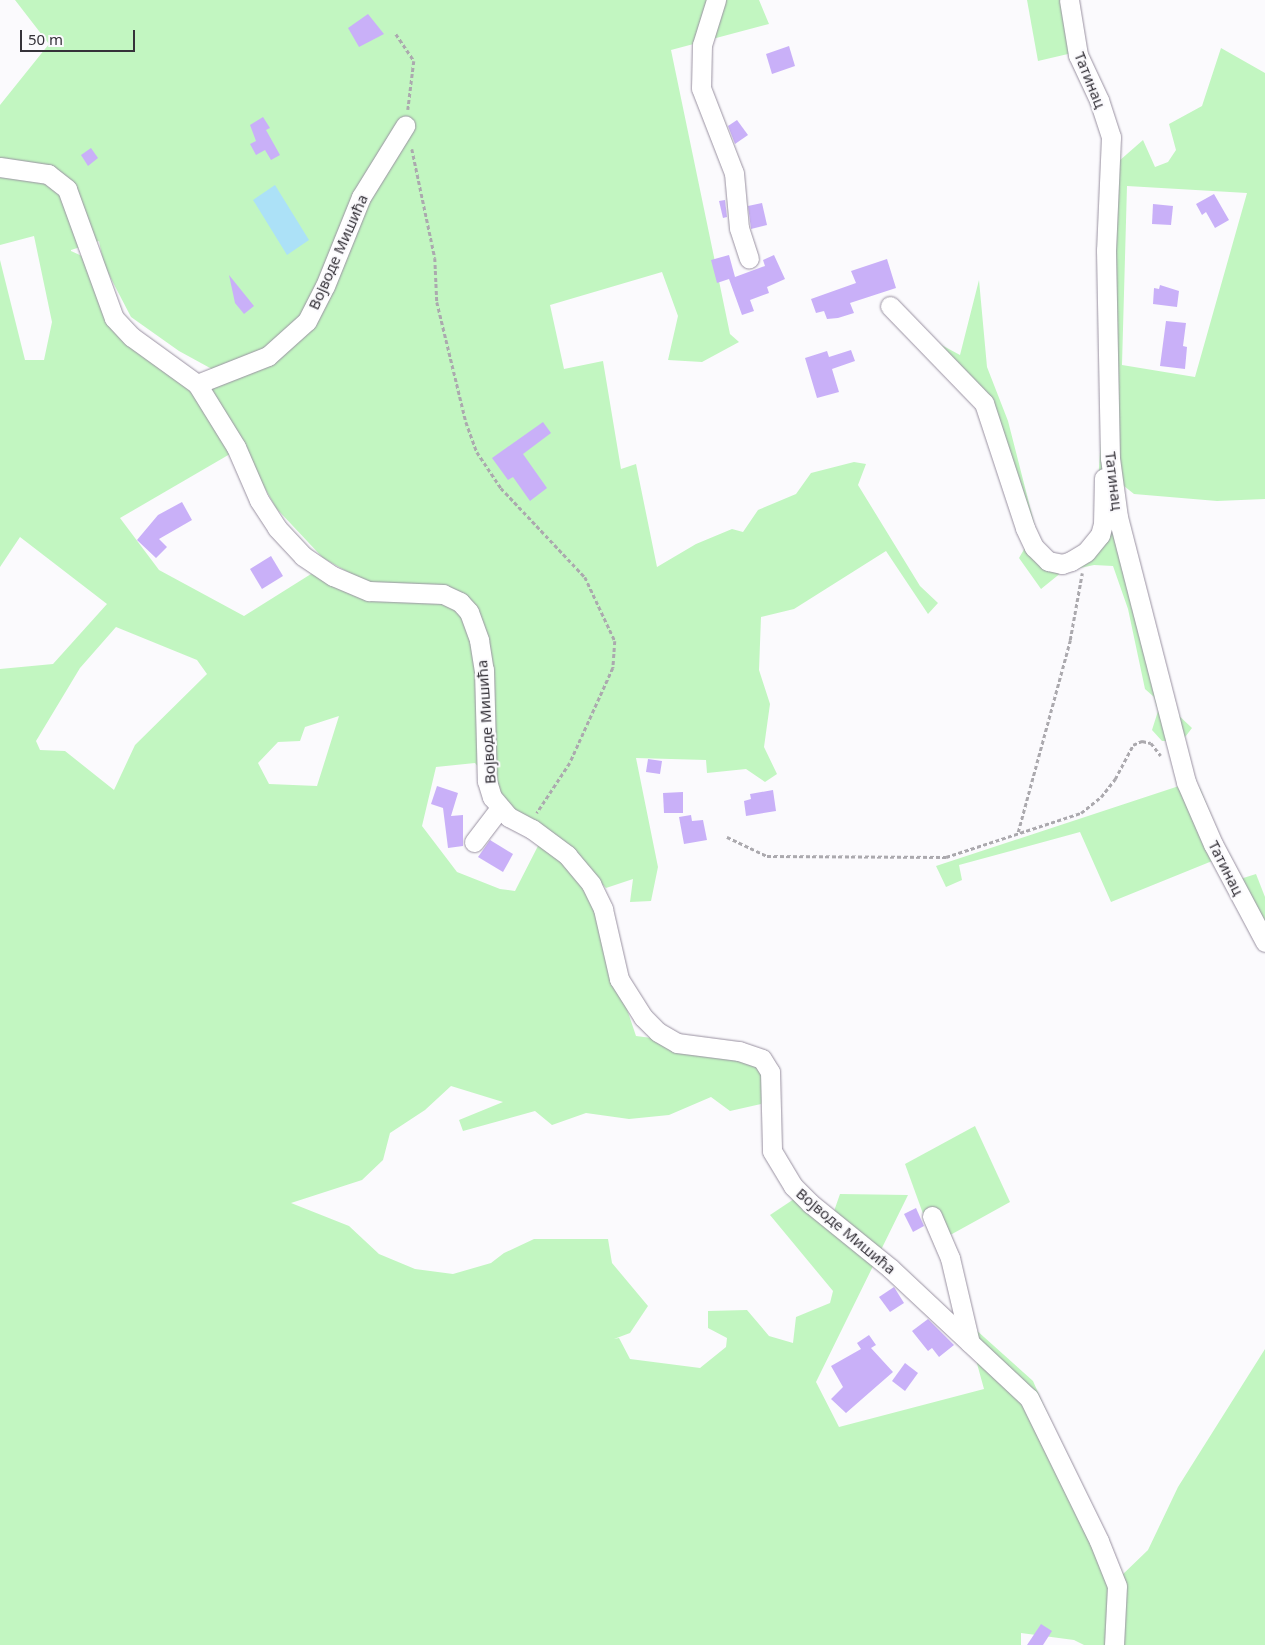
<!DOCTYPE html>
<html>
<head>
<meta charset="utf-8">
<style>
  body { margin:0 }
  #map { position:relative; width:1265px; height:1645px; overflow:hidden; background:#fbfafd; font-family:"Noto Sans",sans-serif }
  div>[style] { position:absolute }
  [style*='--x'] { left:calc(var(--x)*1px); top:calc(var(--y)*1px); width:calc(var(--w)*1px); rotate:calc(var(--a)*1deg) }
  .green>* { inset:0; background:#c2f6c1 }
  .water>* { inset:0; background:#ace1f7 }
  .building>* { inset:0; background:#c9b0f8 }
  .path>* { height:2.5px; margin-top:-1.25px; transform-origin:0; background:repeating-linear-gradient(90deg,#aba9ae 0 4px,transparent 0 6.5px) }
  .roads { filter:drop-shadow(0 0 1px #9991a1) drop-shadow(0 0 1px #9991a1) }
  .minor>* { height:19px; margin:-9.5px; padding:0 9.5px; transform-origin:9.5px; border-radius:9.5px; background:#fff }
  span { translate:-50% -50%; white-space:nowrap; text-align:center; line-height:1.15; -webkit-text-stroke:4px #fbfafd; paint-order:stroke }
  .street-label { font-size:15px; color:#353239 }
  .scale { position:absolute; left:20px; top:30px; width:115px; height:22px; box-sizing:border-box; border:2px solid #353239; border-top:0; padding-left:6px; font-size:15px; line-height:18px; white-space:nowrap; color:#353239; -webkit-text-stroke:4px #fbfafd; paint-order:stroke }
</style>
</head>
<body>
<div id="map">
  <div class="green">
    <i style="clip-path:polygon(evenodd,15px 0,759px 0,769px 24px,671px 50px,730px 334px,739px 342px,702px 362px,668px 360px,678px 316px,662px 272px,550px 305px,564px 369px,603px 361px,621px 469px,636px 464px,657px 567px,696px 544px,732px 529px,743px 532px,758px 510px,796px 494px,811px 473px,854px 462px,866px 464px,858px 485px,920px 586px,938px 603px,928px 614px,886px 551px,794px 609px,761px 617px,759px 670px,770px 704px,764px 747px,777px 774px,765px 782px,746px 769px,707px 773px,706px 760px,636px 758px,658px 867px,651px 901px,630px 902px,633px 879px,606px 888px,547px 829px,591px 902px,636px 1036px,762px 1052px,774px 1078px,761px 1104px,730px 1111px,711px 1097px,669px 1115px,629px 1119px,586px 1113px,552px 1125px,535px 1111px,463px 1131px,459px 1120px,503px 1102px,451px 1086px,425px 1110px,390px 1133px,383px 1160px,362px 1180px,291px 1203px,349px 1226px,379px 1254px,415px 1269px,453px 1274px,491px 1263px,504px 1253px,534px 1239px,608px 1239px,612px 1263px,648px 1306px,630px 1333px,614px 1339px,619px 1338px,630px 1359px,700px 1368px,726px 1347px,727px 1338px,708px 1328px,708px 1311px,747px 1310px,769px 1336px,793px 1343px,796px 1317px,830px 1303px,833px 1291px,770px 1215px,797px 1197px,833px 1214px,840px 1194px,908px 1195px,816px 1382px,839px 1427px,984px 1389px,965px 1320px,1033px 1381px,1120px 1577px,1148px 1550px,1178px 1487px,1265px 1349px,1265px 1645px,1084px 1645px,1074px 1640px,1021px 1633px,1021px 1645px,0 1645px,0 669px,53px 664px,107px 604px,20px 537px,0 567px,0 260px,25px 360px,44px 360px,52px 322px,34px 236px,0 245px,0 105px,49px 44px,15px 0,99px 241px,104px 266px,71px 251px,71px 250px,99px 241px,15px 0,106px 269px,131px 317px,179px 351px,221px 374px,208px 387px,123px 339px,106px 269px,15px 0,210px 390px,276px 508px,323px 558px,367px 583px,311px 574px,244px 616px,159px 570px,120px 518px,230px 454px,210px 390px,15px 0,116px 627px,197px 660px,207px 674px,135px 745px,114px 790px,65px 751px,40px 750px,36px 741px,80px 668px,116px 627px,15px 0,339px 716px,317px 786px,269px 784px,258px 763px,278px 742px,300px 741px,305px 727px,339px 716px,15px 0,475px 763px,540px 842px,515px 891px,500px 889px,457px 872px,422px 826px,436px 767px,475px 763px)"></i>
    <i style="clip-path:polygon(1027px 0,1077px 0,1085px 50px,1038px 61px)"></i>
    <i style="clip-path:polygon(evenodd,1221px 48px,1265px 73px,1265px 499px,1217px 501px,1134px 494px,1124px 486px,1124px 550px,1174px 711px,1192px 728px,1182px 741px,1162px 741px,1152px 730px,1158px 711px,1154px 697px,1145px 689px,1128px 609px,1113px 566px,1094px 565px,1062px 572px,1041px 589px,1019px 558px,1026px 546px,988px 416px,910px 328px,960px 355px,979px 280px,987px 367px,1008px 421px,1040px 546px,1058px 564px,1078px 554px,1095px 529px,1119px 161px,1143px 140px,1155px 167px,1168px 162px,1176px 150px,1169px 124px,1202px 106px,1221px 48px,1127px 186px,1247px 193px,1195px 377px,1122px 365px,1127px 186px)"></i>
    <i style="clip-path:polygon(1179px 786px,1200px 788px,1227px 855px,1111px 902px,1080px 832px,959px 865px,962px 880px,946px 887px,936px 866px)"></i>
    <i style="clip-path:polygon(1256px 874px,1265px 897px,1265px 932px,1237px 880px)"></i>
    <i style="clip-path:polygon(975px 1126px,1010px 1202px,934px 1244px,905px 1164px)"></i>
  </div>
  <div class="water">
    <i style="clip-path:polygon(275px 185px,309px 240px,287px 255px,253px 200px)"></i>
  </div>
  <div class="building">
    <i style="clip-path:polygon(368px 14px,384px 34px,359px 47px,348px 28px)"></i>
    <i style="clip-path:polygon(789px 46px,795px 66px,772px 74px,766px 54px)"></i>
    <i style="clip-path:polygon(263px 117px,270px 128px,266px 130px,280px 155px,271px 160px,265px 150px,256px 155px,250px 144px,256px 141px,250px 125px)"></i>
    <i style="clip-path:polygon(737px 120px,748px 135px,735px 144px,728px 126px)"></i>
    <i style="clip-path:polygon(91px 148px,98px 158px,88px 166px,81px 155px)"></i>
    <i style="clip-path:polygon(1214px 194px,1229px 220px,1215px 228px,1206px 212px,1202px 215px,1196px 204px)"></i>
    <i style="clip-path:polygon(725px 200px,727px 217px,723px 218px,719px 201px)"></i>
    <i style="clip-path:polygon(762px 203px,767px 225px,751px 229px,748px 206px)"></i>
    <i style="clip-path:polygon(1153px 204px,1173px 206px,1171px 225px,1152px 224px)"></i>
    <i style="clip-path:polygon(729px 255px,735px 277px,765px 266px,763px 260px,774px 255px,785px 279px,767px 287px,769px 293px,750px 300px,754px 311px,742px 315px,729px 279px,717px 283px,711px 260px)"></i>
    <i style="clip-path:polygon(887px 259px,896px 288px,850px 303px,854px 313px,838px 318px,827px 319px,824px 311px,816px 313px,811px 299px,856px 283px,851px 271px)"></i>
    <i style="clip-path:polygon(229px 275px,254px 306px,244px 314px,235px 303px)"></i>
    <i style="clip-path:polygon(1160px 285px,1179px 291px,1177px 307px,1153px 304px,1154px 288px,1159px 289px)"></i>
    <i style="clip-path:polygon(1166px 321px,1186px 323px,1183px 346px,1187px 347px,1185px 369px,1160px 366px)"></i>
    <i style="clip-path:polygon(851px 350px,855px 361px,832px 369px,839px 392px,817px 398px,805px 358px,827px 351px,829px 357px)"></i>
    <i style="clip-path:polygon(543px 422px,551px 433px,523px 454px,547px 488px,530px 501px,513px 477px,508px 480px,492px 458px)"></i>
    <i style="clip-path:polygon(182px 502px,192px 520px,159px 539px,167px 547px,156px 558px,137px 540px,158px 515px)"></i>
    <i style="clip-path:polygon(271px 556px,283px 576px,262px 589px,250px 569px)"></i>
    <i style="clip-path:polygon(648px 759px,662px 761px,660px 774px,646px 772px)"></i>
    <i style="clip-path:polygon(437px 786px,458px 793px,451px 816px,463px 815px,463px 846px,448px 848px,443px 808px,431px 804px)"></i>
    <i style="clip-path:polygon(773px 790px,776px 811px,746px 816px,744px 801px,751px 799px,750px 794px)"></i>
    <i style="clip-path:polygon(683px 792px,683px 813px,664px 813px,663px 793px)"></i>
    <i style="clip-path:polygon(691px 815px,692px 821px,703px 820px,707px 840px,684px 844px,679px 817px)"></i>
    <i style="clip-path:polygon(490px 840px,513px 854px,503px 872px,478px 857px)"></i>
    <i style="clip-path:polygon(916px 1208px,924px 1226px,913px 1232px,904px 1214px)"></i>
    <i style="clip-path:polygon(894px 1287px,904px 1303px,890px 1312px,879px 1297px)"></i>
    <i style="clip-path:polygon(928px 1319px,954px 1345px,939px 1357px,932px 1348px,928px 1351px,912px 1331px)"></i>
    <i style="clip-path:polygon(869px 1335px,876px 1345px,871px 1348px,893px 1372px,846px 1413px,831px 1399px,843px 1387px,831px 1366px,861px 1349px,857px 1343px)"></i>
    <i style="clip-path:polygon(905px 1363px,918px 1373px,905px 1391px,892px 1381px)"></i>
    <i style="clip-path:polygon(1041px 1624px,1052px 1631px,1043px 1645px,1027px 1645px)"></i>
  </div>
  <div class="path">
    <i style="--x:396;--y:34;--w:32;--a:56"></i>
    <i style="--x:414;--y:61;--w:49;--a:97"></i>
    <i style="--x:412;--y:149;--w:111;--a:78.1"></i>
    <i style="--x:435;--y:258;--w:44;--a:87.4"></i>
    <i style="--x:437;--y:302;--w:123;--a:76.4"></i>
    <i style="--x:466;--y:422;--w:32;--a:70"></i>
    <i style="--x:477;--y:452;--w:43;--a:56.3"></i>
    <i style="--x:501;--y:488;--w:122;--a:46.7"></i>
    <i style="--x:585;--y:577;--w:71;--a:64.9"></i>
    <i style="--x:615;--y:641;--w:27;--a:94"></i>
    <i style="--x:613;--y:668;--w:104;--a:114.4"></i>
    <i style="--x:570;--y:763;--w:60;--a:123.4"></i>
    <i style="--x:1018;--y:832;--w:199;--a:-74.8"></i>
    <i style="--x:1070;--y:640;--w:68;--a:-79.8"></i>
    <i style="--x:727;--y:837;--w:44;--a:25.4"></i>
    <i style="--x:767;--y:856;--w:179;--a:0.3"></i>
    <i style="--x:946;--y:857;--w:142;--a:-18.1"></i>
    <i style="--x:1081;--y:813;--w:26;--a:-39"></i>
    <i style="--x:1101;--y:797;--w:23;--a:-52"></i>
    <i style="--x:1115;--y:779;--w:38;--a:-62"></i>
    <i style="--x:1133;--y:745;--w:10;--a:-24"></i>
    <i style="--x:1142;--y:741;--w:9;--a:13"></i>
    <i style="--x:1151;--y:743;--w:16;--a:52"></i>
  </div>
  <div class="roads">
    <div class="minor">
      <i style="--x:716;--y:0;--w:47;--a:107.3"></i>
      <i style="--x:702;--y:45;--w:43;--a:91.3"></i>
      <i style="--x:701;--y:88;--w:91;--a:68.8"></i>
      <i style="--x:734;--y:173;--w:55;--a:84.8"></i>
      <i style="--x:739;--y:228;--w:32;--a:72"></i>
      <i style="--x:1069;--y:0;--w:56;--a:80.7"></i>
      <i style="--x:1078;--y:55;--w:50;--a:65"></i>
      <i style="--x:1099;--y:100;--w:39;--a:72"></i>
      <i style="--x:1111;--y:137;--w:113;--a:92.5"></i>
      <i style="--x:1106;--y:250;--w:208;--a:88.9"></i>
      <i style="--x:1110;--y:458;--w:60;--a:82.3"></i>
      <i style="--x:1118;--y:517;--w:274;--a:75.6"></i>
      <i style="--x:1186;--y:782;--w:68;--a:66.5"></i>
      <i style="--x:1213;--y:844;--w:111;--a:62"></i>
      <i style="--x:0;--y:167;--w:49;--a:8.3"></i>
      <i style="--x:48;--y:174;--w:24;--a:38"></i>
      <i style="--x:67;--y:189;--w:137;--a:70"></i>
      <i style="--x:114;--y:318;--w:26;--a:47"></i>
      <i style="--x:132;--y:337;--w:80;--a:35.9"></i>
      <i style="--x:197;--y:384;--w:74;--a:58.2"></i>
      <i style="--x:236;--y:447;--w:58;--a:66.5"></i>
      <i style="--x:259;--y:500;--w:33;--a:57"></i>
      <i style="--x:277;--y:528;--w:38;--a:47"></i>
      <i style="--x:303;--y:556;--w:36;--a:34"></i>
      <i style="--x:333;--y:576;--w:39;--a:23"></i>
      <i style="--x:369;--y:591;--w:74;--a:2.3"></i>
      <i style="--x:443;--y:594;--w:19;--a:25"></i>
      <i style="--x:460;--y:602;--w:13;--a:48"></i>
      <i style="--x:469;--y:612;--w:30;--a:70"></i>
      <i style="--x:479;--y:640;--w:30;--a:81"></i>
      <i style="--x:484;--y:670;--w:111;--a:88.5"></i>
      <i style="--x:487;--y:781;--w:17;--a:73"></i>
      <i style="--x:492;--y:797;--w:26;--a:50"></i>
      <i style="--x:509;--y:817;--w:26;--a:28"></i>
      <i style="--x:532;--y:829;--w:44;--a:36.6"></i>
      <i style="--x:567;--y:855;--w:38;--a:50"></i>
      <i style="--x:591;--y:884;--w:28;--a:64"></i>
      <i style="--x:603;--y:909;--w:72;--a:77.1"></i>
      <i style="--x:619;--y:979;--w:45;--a:57.7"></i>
      <i style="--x:643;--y:1017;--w:21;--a:45"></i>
      <i style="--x:658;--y:1032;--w:22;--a:30"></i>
      <i style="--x:677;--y:1043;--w:63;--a:7.4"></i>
      <i style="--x:739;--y:1051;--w:24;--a:19"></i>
      <i style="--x:762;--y:1059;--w:15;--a:58"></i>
      <i style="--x:770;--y:1072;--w:79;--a:88.5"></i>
      <i style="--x:772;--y:1151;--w:41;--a:59"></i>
      <i style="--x:793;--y:1186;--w:24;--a:45"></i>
      <i style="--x:810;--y:1203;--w:103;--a:39.1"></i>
      <i style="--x:890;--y:1268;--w:190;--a:43.1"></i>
      <i style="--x:1029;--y:1398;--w:159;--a:63.9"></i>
      <i style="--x:1099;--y:1541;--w:48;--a:68.2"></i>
      <i style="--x:1117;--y:1586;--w:59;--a:92.9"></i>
      <i style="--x:890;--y:306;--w:135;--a:45.9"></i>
      <i style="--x:984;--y:403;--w:132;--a:71.8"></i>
      <i style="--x:1025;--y:528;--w:21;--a:65"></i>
      <i style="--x:1034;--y:547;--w:20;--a:45"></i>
      <i style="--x:1048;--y:561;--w:14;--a:12"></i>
      <i style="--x:1062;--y:564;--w:9;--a:-18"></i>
      <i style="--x:1071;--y:561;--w:17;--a:-31"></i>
      <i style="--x:1086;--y:552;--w:22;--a:-51"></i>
      <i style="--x:1100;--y:535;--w:11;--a:-75"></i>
      <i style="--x:1103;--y:524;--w:46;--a:-88.8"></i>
      <i style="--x:197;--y:384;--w:76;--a:-21.5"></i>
      <i style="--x:268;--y:356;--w:52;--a:-41.9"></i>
      <i style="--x:307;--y:321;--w:39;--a:-63"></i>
      <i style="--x:325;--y:286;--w:96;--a:-68"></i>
      <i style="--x:361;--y:197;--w:84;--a:-58.2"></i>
      <i style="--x:474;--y:842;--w:43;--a:-52.6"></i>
      <i style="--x:932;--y:1216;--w:46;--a:66.8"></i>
      <i style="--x:950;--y:1258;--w:87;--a:76.8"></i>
    </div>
  </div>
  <div class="street-label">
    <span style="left:1090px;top:80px;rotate:68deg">Татинац</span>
    <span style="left:338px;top:252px;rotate:-66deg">Војводе Мишића</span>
    <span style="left:1114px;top:481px;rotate:83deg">Татинац</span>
    <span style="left:486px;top:722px;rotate:-94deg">Војводе Мишића</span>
    <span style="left:1226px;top:868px;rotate:63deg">Татинац</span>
    <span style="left:846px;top:1231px;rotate:40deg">Војводе Мишића</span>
  </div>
  <div class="scale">50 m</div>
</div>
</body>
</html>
